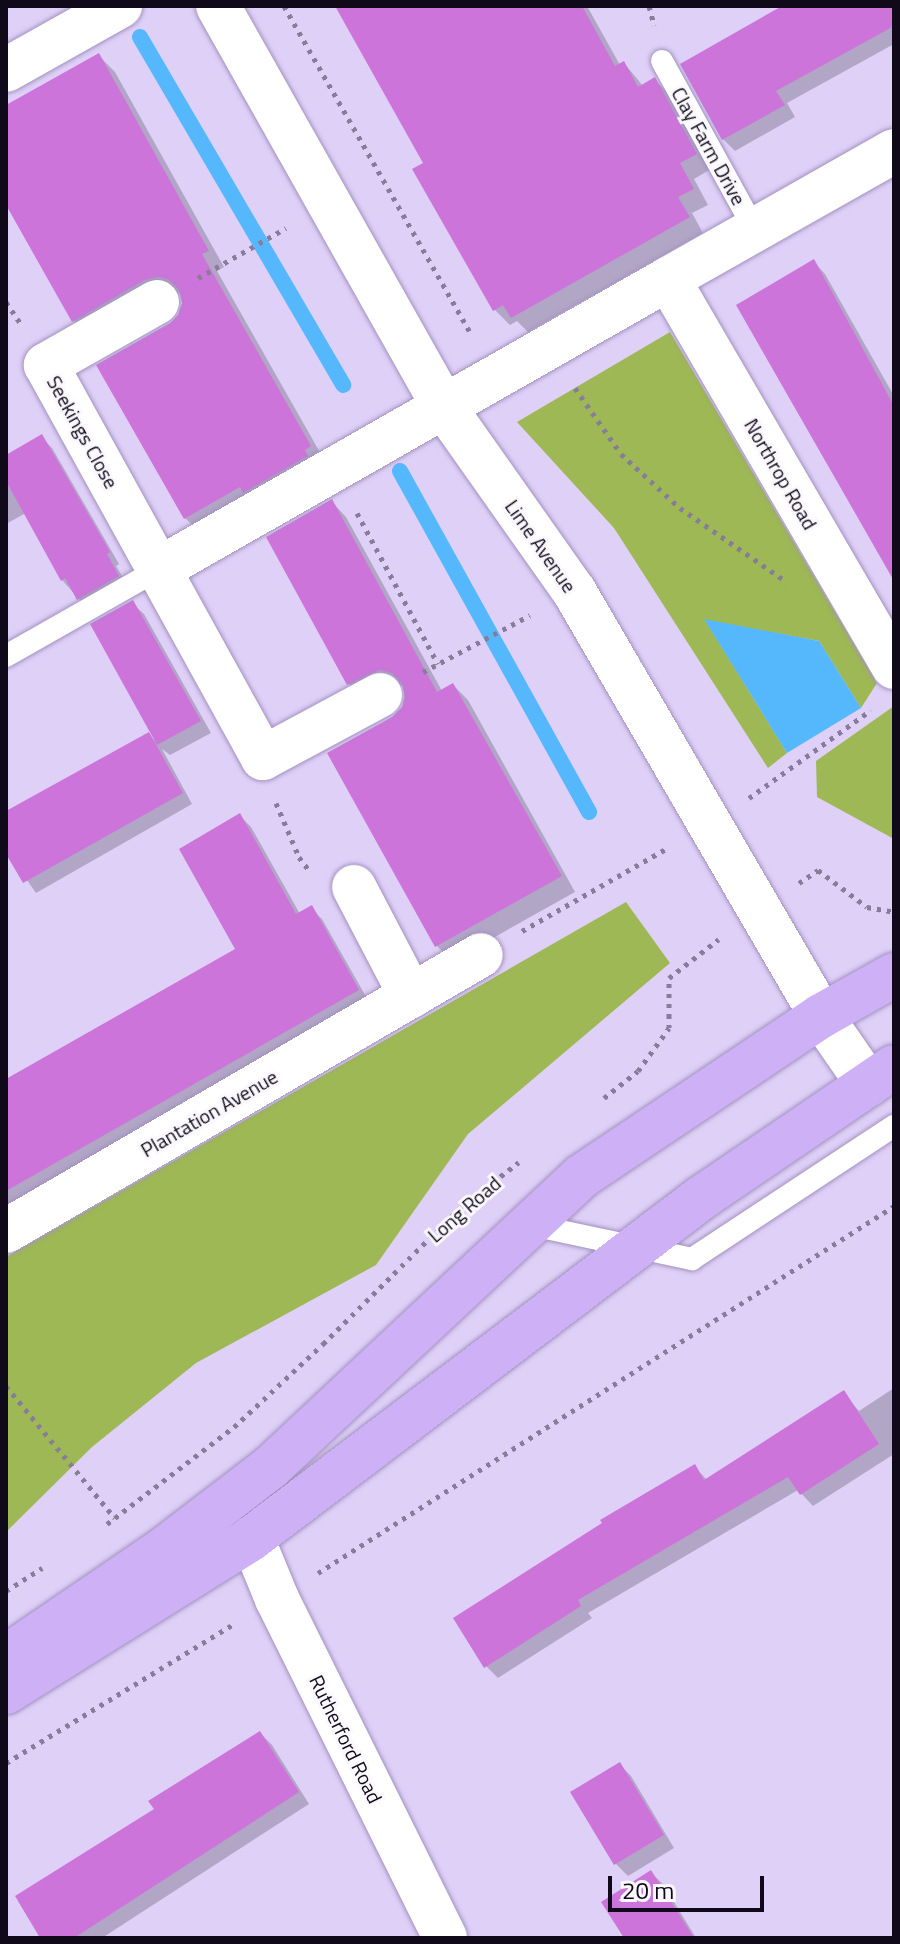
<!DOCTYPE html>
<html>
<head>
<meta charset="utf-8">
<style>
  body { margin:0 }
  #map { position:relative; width:900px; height:1944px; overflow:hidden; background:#dfd0f8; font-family:"Titillium Web",sans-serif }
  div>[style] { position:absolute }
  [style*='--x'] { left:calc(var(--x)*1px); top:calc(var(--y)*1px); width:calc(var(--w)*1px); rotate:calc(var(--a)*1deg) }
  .green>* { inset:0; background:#9db854 }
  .water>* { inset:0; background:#55b8fd }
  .shadow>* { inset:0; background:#0003 }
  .stream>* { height:16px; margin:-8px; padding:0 8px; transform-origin:8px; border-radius:8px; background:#55b8fd }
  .building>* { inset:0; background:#cc74da }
  .path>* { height:5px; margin-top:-2.5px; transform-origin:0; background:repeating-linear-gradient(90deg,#877c9a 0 4px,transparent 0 10px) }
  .roads { filter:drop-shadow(0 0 2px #a291bf) drop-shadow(0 0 2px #a291bf) }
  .lane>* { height:22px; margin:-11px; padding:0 11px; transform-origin:11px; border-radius:11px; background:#fff }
  .street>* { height:44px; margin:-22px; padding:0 22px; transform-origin:22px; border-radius:22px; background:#fff }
  .primary>* { height:44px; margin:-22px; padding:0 22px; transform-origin:22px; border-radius:22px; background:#cdb0f5 }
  span { translate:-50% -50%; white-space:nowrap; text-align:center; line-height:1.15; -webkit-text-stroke:6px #faf8fd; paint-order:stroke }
  .street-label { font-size:20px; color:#100919 }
  .frame { position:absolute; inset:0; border:8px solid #100919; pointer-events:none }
  .scale { position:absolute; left:608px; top:1876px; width:156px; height:36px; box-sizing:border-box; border:4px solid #100919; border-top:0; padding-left:10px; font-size:24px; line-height:28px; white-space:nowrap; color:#100919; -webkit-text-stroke:6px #faf8fd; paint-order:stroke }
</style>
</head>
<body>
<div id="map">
  <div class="green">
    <i style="clip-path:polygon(670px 332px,877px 683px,861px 708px,819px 641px,705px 620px,787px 753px,768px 768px,614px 528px,517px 422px)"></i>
    <i style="clip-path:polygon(894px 706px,894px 839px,817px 797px,816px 761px)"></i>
    <i style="clip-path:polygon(626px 902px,670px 963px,468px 1134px,376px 1265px,196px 1363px,92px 1447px,6px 1532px,6px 1257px)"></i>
  </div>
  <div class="water">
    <i style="clip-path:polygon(704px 619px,819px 641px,861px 708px,787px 753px)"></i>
  </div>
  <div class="shadow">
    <i style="clip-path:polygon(342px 6px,587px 6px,620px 65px,624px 63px,643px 86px,655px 80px,670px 95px,711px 169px,694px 179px,708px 205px,692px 213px,703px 233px,528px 332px,517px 321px,510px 325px,495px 310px,426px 164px)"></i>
    <i style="clip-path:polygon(786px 6px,894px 6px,894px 44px,787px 103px,795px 117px,735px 151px,723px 139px)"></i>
    <i style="clip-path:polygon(99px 56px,115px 72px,224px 267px,217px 271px,326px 463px,202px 534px,185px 518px,171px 325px,180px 316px,184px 303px,182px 294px,176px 293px,90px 337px,73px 320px,6px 201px,6px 107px)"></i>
    <i style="clip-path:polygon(814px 262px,825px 274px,894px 396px,894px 578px)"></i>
    <i style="clip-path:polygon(41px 437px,52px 448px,119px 564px,116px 566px,129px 587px,89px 610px,62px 580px,26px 513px,6px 524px,6px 458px)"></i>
    <i style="clip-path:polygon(332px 502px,346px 517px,442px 691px,453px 685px,468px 700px,575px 892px,452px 961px,437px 946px,394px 718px,403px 708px,405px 687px,396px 684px,363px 698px,348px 683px)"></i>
    <i style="clip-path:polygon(132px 603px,144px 614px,211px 733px,170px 755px,162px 749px,192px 804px,36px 893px,6px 850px,6px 813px,149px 734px,155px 741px)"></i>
    <i style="clip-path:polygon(240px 816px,251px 827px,300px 914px,311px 908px,322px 919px,369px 1002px,6px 1208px,6px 1081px,237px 950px)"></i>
    <i style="clip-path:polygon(894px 1388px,894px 1454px,813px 1506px,798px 1490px,588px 1613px,592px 1618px,498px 1678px,486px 1666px,694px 1466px,707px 1480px,843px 1393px,859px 1411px)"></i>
    <i style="clip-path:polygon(260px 1733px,272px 1745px,309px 1804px,102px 1938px,43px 1938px,156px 1810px)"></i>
    <i style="clip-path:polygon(619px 1764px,631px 1776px,674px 1848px,628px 1876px,616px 1864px,573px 1793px)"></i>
    <i style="clip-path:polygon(651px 1873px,663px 1884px,696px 1938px,626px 1938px)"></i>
  </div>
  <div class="stream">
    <i style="--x:140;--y:37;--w:403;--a:59.7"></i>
    <i style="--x:400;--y:471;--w:390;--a:61"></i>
  </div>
  <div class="building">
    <i style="clip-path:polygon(335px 6px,582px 6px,615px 66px,624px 61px,638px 87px,655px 77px,697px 154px,680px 163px,694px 189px,678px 197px,690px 217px,511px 318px,503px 305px,493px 311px,412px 169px,423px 163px)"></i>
    <i style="clip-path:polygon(782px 6px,894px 6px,894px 26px,776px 91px,785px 105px,722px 140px,680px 64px)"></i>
    <i style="clip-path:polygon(99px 53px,209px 251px,202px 254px,311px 446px,305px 450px,308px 456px,243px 493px,240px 487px,184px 519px,96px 365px,170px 323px,178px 315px,182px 303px,179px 290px,169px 280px,158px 277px,145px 280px,72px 322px,6px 205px,6px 105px)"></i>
    <i style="clip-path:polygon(814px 259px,894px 406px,894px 581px,736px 305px)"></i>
    <i style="clip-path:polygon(42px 434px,110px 552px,107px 554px,119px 576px,77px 600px,65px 578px,61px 581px,6px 481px,6px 455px)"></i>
    <i style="clip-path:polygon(332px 499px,437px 692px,453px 683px,562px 876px,435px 947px,327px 753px,392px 717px,402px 707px,405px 697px,402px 684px,392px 673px,380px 670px,347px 685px,266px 537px)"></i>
    <i style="clip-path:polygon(133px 600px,201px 721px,157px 745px,90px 624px)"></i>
    <i style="clip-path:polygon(149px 732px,183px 793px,23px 883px,6px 854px,6px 811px)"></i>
    <i style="clip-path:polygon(240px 813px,296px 914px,312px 905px,359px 990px,6px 1191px,6px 1079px,235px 949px,179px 849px)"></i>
    <i style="clip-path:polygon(844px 1390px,879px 1444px,800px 1495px,788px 1477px,578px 1600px,581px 1606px,484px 1668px,453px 1618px,602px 1523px,600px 1520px,695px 1464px,704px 1480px)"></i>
    <i style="clip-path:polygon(260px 1731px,299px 1792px,74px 1938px,40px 1938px,15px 1896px,154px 1809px,148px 1801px)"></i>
    <i style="clip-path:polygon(620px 1762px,664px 1835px,614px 1865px,570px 1792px)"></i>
    <i style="clip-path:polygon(651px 1870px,694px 1938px,624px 1938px,601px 1902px)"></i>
  </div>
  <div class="path">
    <i style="--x:284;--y:6;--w:379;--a:60.3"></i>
    <i style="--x:649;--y:6;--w:20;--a:75"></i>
    <i style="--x:198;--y:278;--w:101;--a:-29.6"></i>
    <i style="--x:6;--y:302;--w:25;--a:56"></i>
    <i style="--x:575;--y:388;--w:80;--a:55.1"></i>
    <i style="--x:621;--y:454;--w:80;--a:42.5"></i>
    <i style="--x:680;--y:508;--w:130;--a:34.7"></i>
    <i style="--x:357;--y:513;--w:171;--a:61.8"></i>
    <i style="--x:423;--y:672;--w:121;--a:-28"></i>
    <i style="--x:749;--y:798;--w:150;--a:-35.8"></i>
    <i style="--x:276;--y:803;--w:59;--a:66.9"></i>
    <i style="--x:299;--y:857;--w:15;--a:53"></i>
    <i style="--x:799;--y:883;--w:23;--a:-34"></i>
    <i style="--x:818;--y:870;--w:61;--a:37.1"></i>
    <i style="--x:867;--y:907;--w:27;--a:10"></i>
    <i style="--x:522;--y:931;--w:166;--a:-29.7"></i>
    <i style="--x:604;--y:1098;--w:43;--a:-38.5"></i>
    <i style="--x:638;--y:1071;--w:53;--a:-54.2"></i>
    <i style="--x:669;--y:1028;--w:50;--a:-90"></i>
    <i style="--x:669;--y:978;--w:63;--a:-38"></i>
    <i style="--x:6;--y:1386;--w:171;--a:50.5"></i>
    <i style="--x:107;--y:1524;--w:160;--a:-37.4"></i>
    <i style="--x:234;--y:1427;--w:122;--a:-43"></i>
    <i style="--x:323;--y:1344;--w:194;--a:-44.8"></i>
    <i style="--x:461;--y:1207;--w:73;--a:-37.8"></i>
    <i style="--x:318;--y:1573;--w:683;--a:-32.5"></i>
    <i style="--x:6;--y:1591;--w:43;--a:-32.6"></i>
    <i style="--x:6;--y:1763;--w:267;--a:-31.4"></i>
  </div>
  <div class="roads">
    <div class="lane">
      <i style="--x:662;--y:61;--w:193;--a:61.2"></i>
      <i style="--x:6;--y:656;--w:176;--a:-29.6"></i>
      <i style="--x:532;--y:1225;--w:164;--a:12"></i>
      <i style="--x:692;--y:1259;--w:242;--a:-33.4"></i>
    </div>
    <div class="street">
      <i style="--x:218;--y:6;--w:460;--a:60.6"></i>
      <i style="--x:444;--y:407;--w:225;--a:54.8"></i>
      <i style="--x:574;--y:591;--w:492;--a:59.8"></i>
      <i style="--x:821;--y:1016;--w:83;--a:55.3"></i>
      <i style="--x:6;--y:70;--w:131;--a:-29.3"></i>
      <i style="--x:894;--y:151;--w:260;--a:150.5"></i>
      <i style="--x:668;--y:279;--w:449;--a:59.8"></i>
      <i style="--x:157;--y:302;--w:128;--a:150.4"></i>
      <i style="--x:46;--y:365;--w:449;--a:61.1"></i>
      <i style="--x:263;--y:758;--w:133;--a:-28.3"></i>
      <i style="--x:159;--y:569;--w:586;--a:-29.67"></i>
      <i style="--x:354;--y:887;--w:123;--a:62.4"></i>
      <i style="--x:6;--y:1231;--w:549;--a:-30.16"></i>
      <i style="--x:252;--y:1538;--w:66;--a:67.7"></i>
      <i style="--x:277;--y:1599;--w:378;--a:63.6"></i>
    </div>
    <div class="primary">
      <i style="--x:6;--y:1657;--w:195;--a:-34.3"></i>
      <i style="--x:167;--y:1547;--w:131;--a:-37.6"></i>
      <i style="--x:271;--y:1467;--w:426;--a:-43.1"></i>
      <i style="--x:582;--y:1176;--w:288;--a:-33.8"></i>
      <i style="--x:821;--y:1016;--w:84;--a:-29.3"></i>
      <i style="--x:6;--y:1692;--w:290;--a:-32"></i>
      <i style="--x:252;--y:1538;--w:563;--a:-37.13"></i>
      <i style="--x:701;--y:1198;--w:233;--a:-34.2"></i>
    </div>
  </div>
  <div class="street-label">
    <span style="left:709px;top:146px;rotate:61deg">Clay Farm Drive</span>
    <span style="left:83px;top:432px;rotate:61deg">Seekings Close</span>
    <span style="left:781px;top:474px;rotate:60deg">Northrop Road</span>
    <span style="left:541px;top:546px;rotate:55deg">Lime Avenue</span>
    <span style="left:209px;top:1113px;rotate:-30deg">Plantation Avenue</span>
    <span style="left:464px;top:1209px;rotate:-41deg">Long Road</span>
    <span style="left:346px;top:1739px;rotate:64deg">Rutherford Road</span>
  </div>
  <div class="frame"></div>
  <div class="scale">20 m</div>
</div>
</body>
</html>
